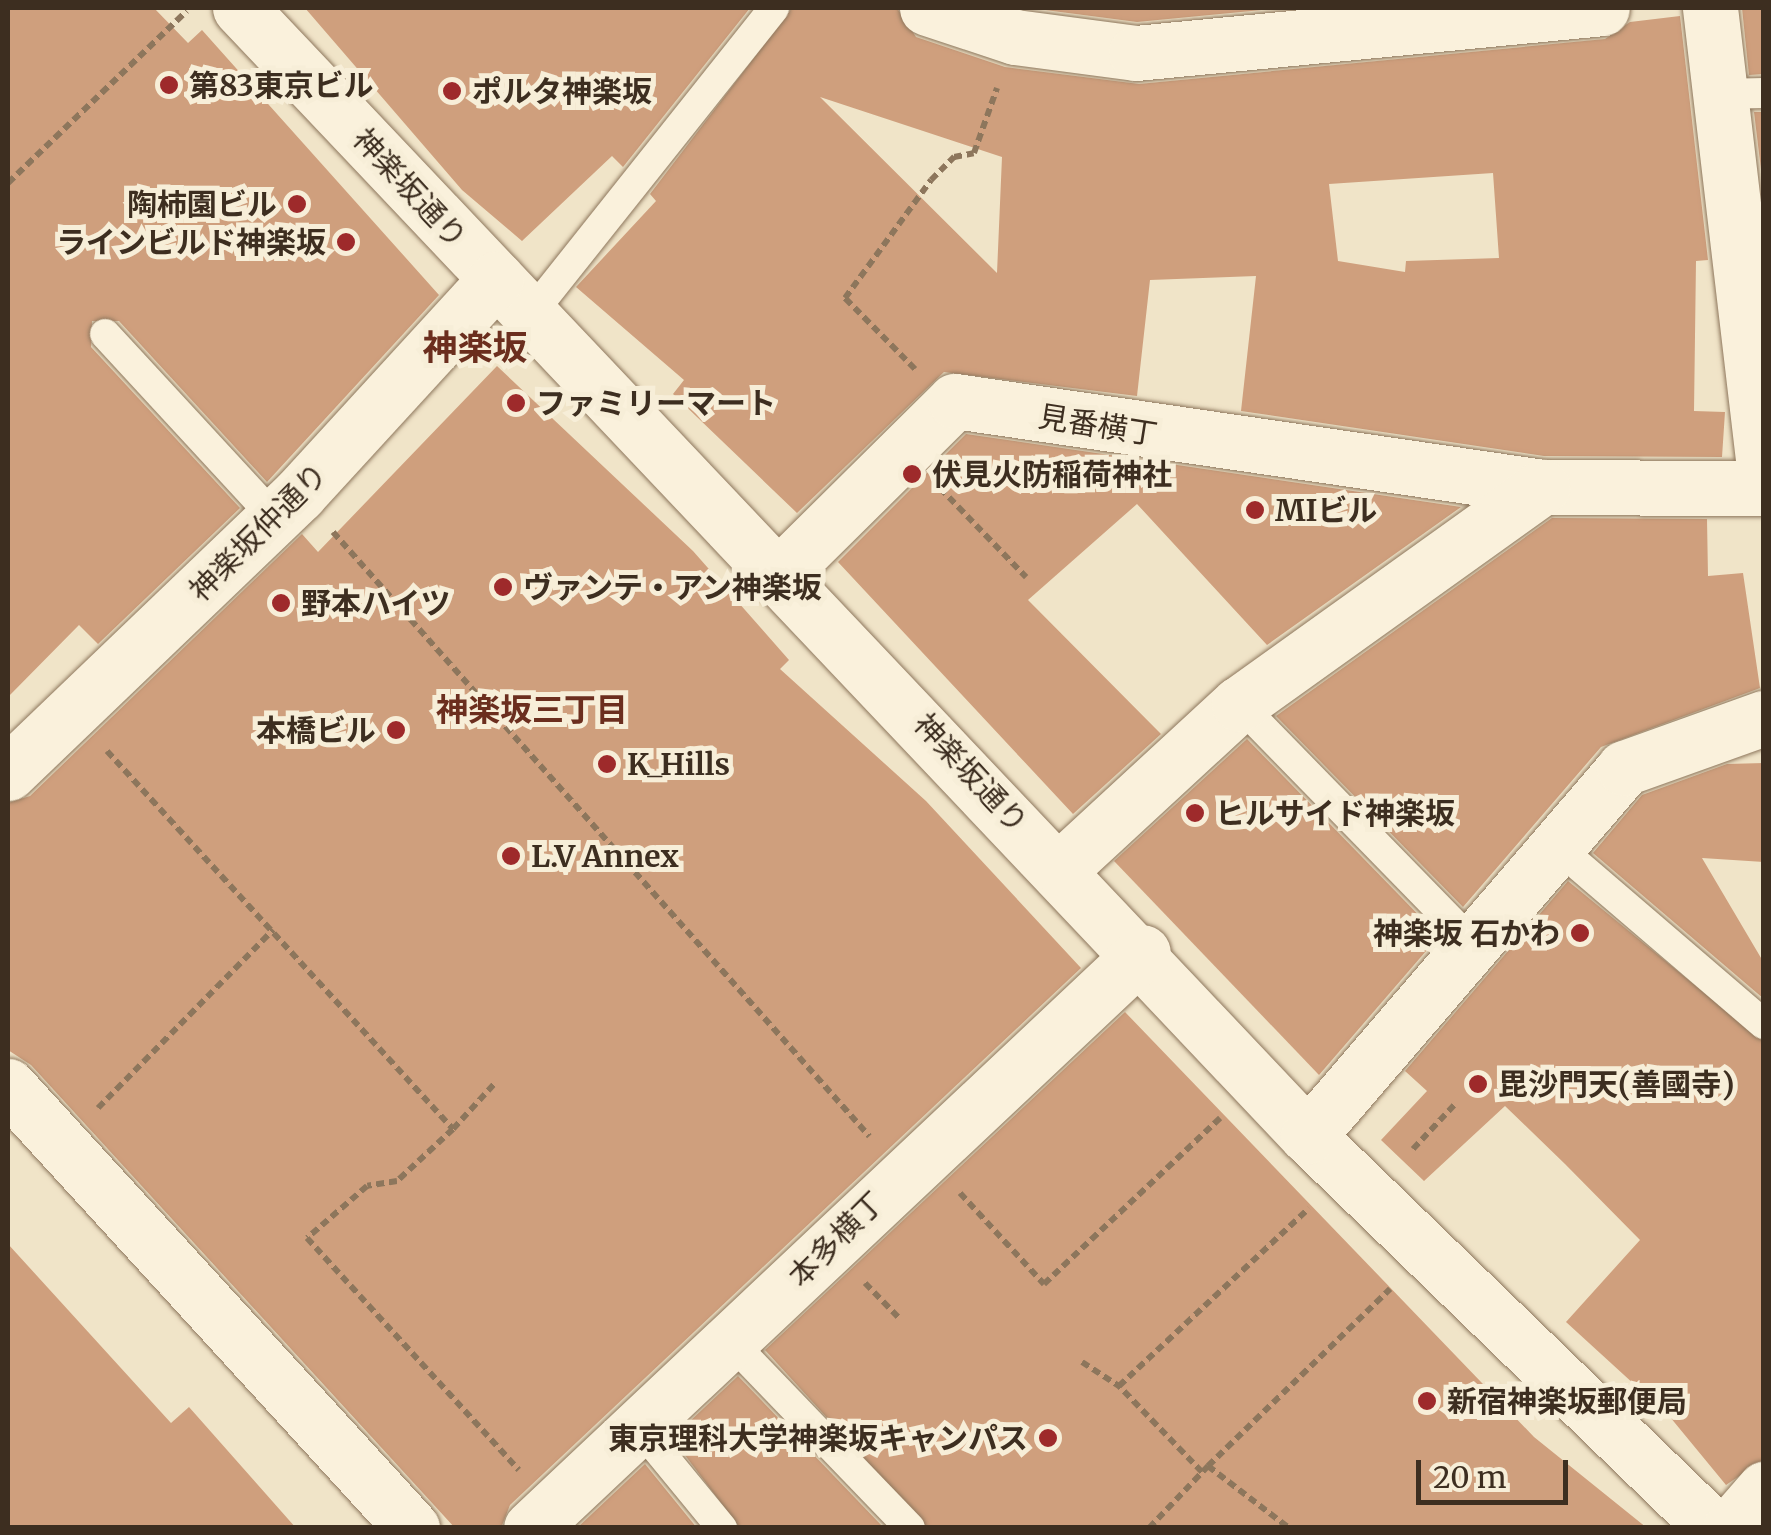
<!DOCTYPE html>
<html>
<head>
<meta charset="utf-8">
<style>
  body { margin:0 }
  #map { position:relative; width:1771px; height:1535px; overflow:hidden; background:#f0e4c8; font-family:Merriweather,"Noto Sans JP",serif }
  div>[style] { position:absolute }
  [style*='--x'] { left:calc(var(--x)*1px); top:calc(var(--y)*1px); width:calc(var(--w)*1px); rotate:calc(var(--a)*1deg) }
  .building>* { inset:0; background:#cf9f7d }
  .path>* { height:6px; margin-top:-3px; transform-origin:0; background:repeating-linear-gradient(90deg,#8d765c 0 8px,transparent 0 13px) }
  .roads { filter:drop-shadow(0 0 2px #8d765c) drop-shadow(0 0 2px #8d765c) }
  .lane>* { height:30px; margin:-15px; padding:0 15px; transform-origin:15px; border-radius:15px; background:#faf1dc }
  .street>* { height:55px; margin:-27.5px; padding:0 27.5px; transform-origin:27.5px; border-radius:27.5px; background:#faf1dc }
  .secondary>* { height:55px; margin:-27.5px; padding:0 27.5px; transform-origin:27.5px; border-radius:27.5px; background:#faf1dc }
  .dots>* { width:28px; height:28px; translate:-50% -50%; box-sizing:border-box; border:5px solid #f7eed8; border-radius:50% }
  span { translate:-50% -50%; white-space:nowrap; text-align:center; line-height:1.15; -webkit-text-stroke:10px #f7eed8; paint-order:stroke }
  .poi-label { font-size:30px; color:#3d2e20; font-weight:700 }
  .left { translate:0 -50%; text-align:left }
  .right { translate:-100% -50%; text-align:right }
  .street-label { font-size:30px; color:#3d2e20 }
  .neighbourhood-label { font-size:32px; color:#6b2e1e; font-weight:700 }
  .quarter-label { font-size:35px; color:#6b2e1e; font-weight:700 }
  .frame { position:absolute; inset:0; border:10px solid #3d2e20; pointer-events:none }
  .scale { position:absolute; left:1416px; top:1460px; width:152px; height:45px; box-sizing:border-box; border:5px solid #3d2e20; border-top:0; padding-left:12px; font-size:30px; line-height:35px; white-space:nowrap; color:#3d2e20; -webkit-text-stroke:8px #f7eed8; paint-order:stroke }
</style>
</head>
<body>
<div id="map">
  <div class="building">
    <i style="clip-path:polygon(8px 8px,154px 8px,188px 43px,202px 30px,439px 295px,267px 482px,119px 321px,92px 321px,91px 347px,240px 508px,98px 644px,79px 625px,8px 697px)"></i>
    <i style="clip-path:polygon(305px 8px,750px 8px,623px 167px,612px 156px,522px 241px,462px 190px)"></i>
    <i style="clip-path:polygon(evenodd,792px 8px,897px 8px,916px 37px,1005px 67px,1139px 84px,1605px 39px,1630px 22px,1680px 16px,1708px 260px,1696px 261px,1694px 411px,1725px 412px,1722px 457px,1544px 456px,1241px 411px,1256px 276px,1150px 280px,1137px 396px,944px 372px,797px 513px,673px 394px,684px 380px,576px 287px,656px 201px,650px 194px,792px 8px,820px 97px,1002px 157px,997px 273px,820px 97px,792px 8px,1493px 173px,1499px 258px,1406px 261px,1405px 272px,1338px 261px,1329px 184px,1493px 173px)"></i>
    <i style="clip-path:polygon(1030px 8px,1282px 8px,1137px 22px)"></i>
    <i style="clip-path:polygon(1742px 8px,1764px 8px,1764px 74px,1749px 75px)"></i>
    <i style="clip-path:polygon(1754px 112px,1764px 112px,1764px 194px)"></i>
    <i style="clip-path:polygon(497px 366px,693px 551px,789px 660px,780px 669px,926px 801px,1081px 968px,510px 1505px,501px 1528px,455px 1528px,31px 1065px,8px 1050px,8px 803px,30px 796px,302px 534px,318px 552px)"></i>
    <i style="clip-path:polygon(966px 434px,1130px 458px,1461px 507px,1267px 645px,1137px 504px,1028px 600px,1161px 734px,1073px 814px,838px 562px)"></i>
    <i style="clip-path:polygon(1552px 518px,1707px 519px,1708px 576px,1743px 573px,1760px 688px,1601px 747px,1463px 907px,1276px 716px)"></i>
    <i style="clip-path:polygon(1247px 739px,1439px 936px,1319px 1075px,1114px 861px)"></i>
    <i style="clip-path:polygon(1764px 763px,1764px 862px,1702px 858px,1764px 963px,1764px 999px,1593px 853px,1642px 795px,1727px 764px)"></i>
    <i style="clip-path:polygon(1568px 881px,1764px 1042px,1764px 1459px,1726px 1485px,1670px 1417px,1566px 1322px,1640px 1240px,1565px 1164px,1505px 1106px,1424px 1181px,1381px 1140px,1427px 1091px,1405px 1071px)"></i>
    <i style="clip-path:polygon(1125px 1012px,1534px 1437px,1647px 1528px,928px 1528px,765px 1350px)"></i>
    <i style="clip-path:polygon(8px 1244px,171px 1423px,189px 1407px,296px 1528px,8px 1528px)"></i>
    <i style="clip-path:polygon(738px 1376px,884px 1528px,740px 1528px,672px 1438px)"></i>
    <i style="clip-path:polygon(645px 1464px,697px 1528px,577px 1528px)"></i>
  </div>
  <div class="path">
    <i style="--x:8;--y:183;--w:248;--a:-43.9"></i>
    <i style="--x:915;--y:369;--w:100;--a:-134.6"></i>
    <i style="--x:845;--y:298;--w:146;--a:-53.9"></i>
    <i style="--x:931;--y:180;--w:33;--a:-45"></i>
    <i style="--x:954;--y:157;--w:20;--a:-11"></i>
    <i style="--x:974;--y:153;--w:69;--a:-70.5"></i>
    <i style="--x:940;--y:488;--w:124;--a:46"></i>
    <i style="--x:333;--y:532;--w:808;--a:48.41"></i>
    <i style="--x:107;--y:751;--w:512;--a:47.53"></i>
    <i style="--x:453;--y:1129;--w:76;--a:137.1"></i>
    <i style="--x:397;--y:1181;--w:30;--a:171"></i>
    <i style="--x:367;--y:1186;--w:79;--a:139.1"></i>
    <i style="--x:307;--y:1238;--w:314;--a:47.6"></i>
    <i style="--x:98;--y:1108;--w:250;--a:-45.5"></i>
    <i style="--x:453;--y:1129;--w:62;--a:-47.6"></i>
    <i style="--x:1413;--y:1149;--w:64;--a:-46.9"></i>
    <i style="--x:960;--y:1193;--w:124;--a:47.3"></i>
    <i style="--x:1044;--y:1284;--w:242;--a:-43.3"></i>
    <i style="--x:865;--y:1283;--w:49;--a:45.8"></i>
    <i style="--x:1082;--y:1362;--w:44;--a:33"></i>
    <i style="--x:1208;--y:1466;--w:254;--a:-44.2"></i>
    <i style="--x:1202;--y:1472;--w:120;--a:-134"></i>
    <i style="--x:1119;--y:1386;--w:260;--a:-43.1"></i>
    <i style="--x:1149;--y:1528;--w:86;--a:-46.4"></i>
    <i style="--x:1208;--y:1466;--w:102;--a:37.4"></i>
  </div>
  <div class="roads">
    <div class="lane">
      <i style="--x:1720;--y:94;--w:44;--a:-1.3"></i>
      <i style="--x:530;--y:315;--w:392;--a:-51.5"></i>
      <i style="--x:105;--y:334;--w:251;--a:47.3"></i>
      <i style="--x:1239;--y:704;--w:332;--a:45.7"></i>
      <i style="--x:1556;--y:846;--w:274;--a:40.6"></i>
      <i style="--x:731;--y:1342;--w:258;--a:46.1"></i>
      <i style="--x:639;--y:1427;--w:131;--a:50.6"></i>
    </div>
    <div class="street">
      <i style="--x:240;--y:8;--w:1553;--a:46.57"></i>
      <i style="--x:1308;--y:1136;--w:564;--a:44.07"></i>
      <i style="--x:927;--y:8;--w:93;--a:18.2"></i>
      <i style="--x:1015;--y:37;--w:122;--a:7.5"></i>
      <i style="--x:1136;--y:53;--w:468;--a:-5.5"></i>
      <i style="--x:1710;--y:8;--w:460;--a:83.3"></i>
      <i style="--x:782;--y:572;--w:243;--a:-44.7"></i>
      <i style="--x:955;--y:401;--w:593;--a:8.33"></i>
      <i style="--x:1542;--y:487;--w:222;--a:0.3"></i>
      <i style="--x:8;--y:773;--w:403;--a:-43.8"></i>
      <i style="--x:299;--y:494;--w:292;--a:-47.5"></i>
      <i style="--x:1061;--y:868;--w:242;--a:-42.7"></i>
      <i style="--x:1239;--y:704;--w:373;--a:-35.6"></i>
      <i style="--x:1308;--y:1136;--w:485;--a:-49.3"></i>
      <i style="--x:1624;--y:768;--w:149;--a:-19.7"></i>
      <i style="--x:531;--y:1528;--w:840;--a:-43.26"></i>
      <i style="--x:1730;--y:1528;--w:52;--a:-48.9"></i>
    </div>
    <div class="secondary">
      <i style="--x:8;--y:1086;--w:599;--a:47.57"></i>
    </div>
  </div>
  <div class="dots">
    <i style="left:169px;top:85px;background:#9e2a2b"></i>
    <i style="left:452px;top:91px;background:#9e2a2b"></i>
    <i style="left:297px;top:204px;background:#9e2a2b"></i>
    <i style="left:346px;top:242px;background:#9e2a2b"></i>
    <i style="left:516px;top:403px;background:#9e2a2b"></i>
    <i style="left:912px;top:474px;background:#9e2a2b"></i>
    <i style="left:1255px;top:510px;background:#9e2a2b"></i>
    <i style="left:503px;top:587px;background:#9e2a2b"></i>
    <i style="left:281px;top:603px;background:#9e2a2b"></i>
    <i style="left:396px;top:730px;background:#9e2a2b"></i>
    <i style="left:607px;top:764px;background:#9e2a2b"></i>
    <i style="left:1195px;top:813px;background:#9e2a2b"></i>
    <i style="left:511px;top:856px;background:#9e2a2b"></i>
    <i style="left:1580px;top:933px;background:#9e2a2b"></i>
    <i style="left:1478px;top:1084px;background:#9e2a2b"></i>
    <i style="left:1427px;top:1401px;background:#9e2a2b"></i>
    <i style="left:1048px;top:1438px;background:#9e2a2b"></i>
  </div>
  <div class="poi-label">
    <span class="left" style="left:189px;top:85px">第83東京ビル</span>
    <span class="left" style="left:472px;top:91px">ポルタ神楽坂</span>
    <span class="right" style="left:277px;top:204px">陶柿園ビル</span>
    <span class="right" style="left:326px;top:242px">ラインビルド神楽坂</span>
    <span class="left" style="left:536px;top:403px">ファミリーマート</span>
    <span class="left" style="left:932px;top:474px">伏見火防稲荷神社</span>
    <span class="left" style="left:1275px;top:510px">MIビル</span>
    <span class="left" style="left:523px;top:587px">ヴァンテ・アン神楽坂</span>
    <span class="left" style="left:301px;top:603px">野本ハイツ</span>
    <span class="right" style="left:376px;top:730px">本橋ビル</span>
    <span class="left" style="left:627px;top:764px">K_Hills</span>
    <span class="left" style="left:1215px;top:813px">ヒルサイド神楽坂</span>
    <span class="left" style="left:531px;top:856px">L.V Annex</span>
    <span class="right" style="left:1560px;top:933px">神楽坂 石かわ</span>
    <span class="left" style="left:1498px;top:1084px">毘沙門天(善國寺)</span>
    <span class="left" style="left:1447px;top:1401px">新宿神楽坂郵便局</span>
    <span class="right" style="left:1028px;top:1438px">東京理科大学神楽坂キャンパス</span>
  </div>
  <div class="street-label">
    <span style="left:410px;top:188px;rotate:47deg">神楽坂通り</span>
    <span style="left:1098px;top:425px;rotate:9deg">見番横丁</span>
    <span style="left:258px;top:532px;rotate:-45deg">神楽坂仲通り</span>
    <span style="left:971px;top:773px;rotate:47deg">神楽坂通り</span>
    <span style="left:836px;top:1239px;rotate:-45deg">本多横丁</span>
  </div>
  <div class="neighbourhood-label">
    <span style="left:532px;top:710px">神楽坂三丁目</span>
  </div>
  <div class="quarter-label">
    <span style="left:475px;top:348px">神楽坂</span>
  </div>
  <div class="frame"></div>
  <div class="scale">20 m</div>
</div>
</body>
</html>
